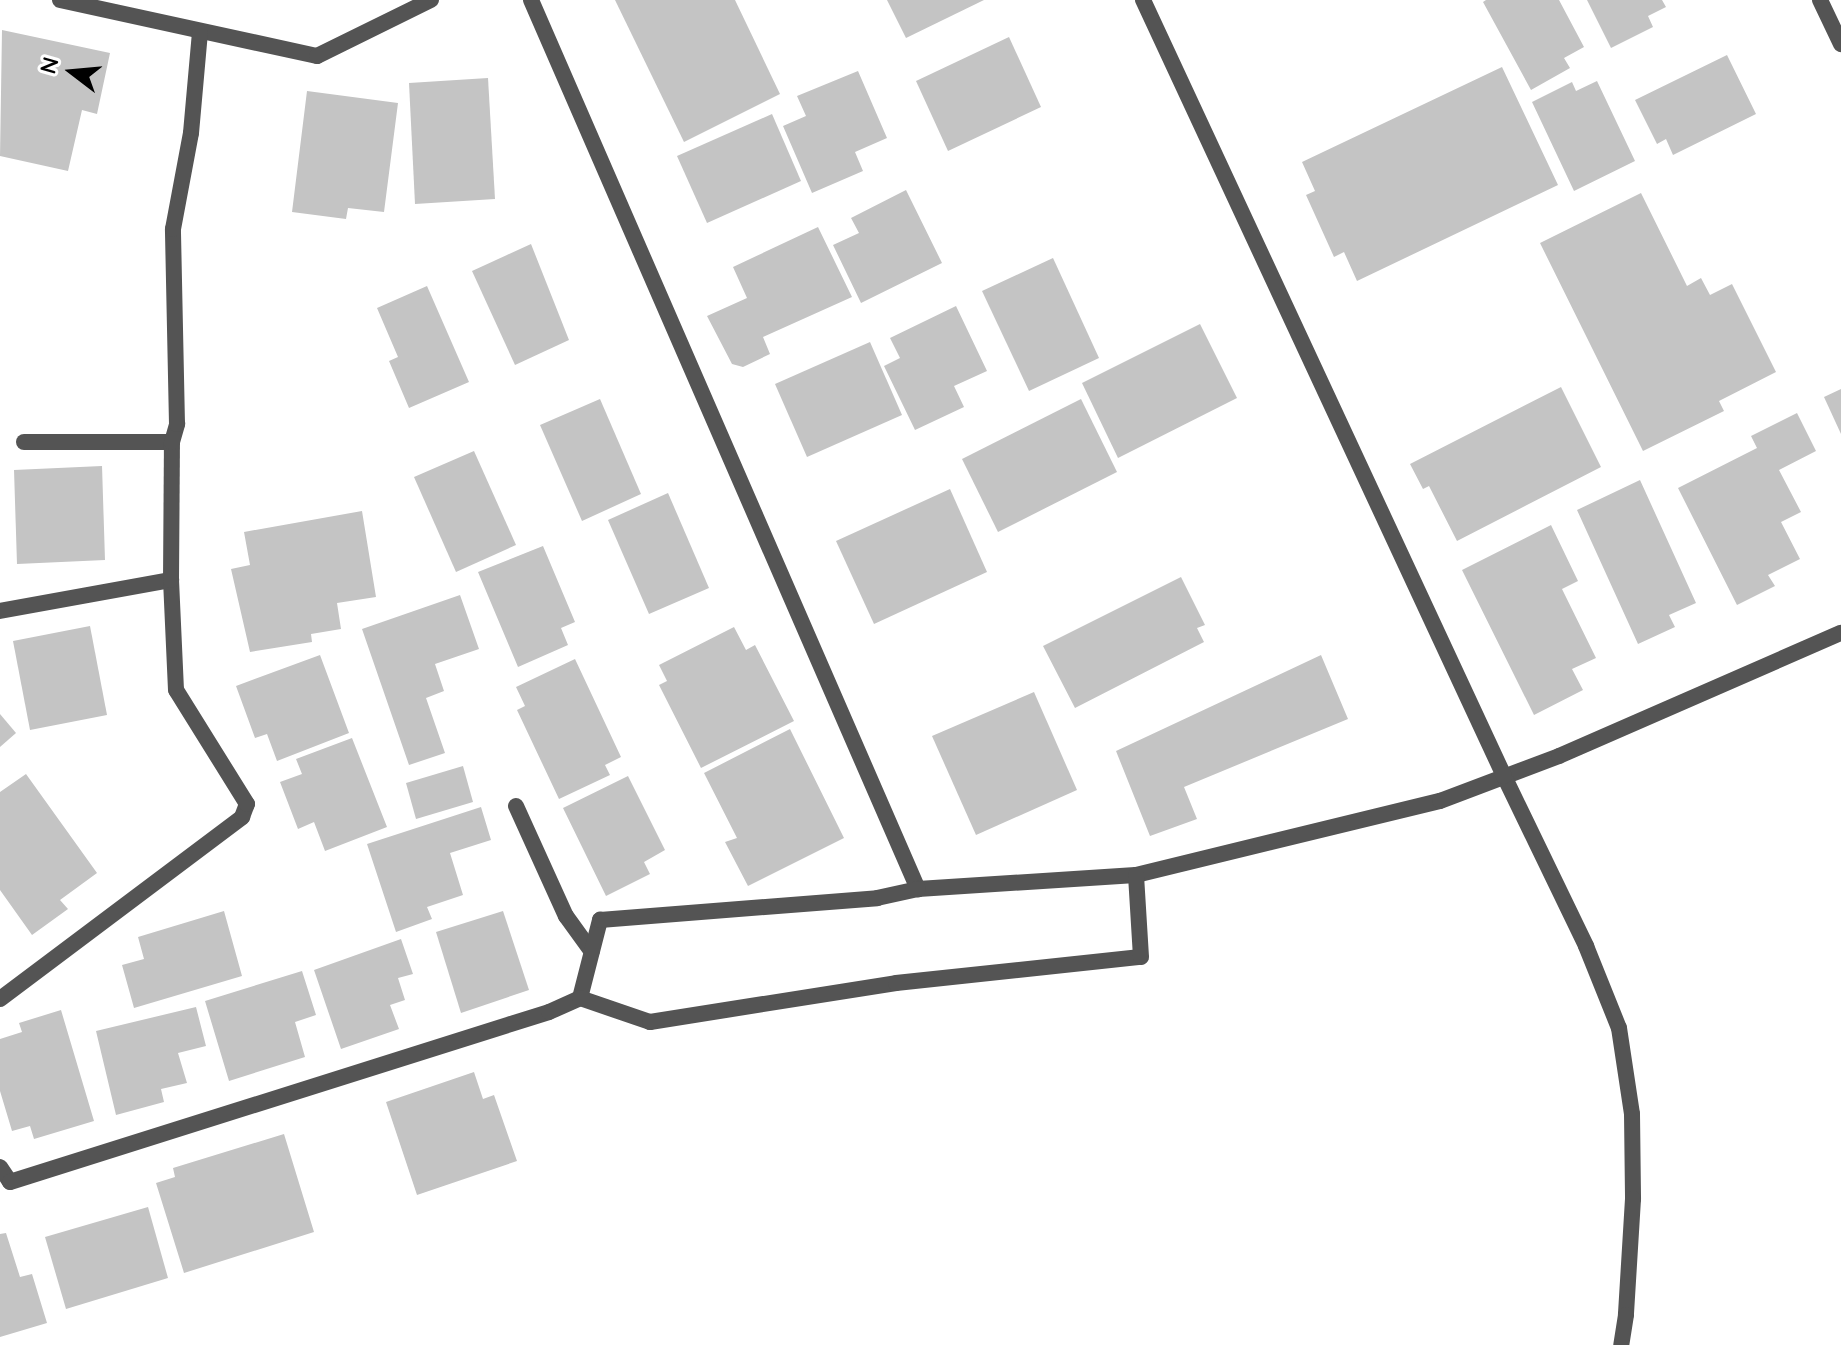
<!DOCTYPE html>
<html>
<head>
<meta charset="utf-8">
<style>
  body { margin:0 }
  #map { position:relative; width:1841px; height:1345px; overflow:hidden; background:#fff; font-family:Quicksand,sans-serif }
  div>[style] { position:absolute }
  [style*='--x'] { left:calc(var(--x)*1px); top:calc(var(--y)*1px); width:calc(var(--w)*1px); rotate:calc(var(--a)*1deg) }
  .building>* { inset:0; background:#c4c4c4 }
  .minor>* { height:16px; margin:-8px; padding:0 8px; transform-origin:8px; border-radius:8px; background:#545454 }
  .tertiary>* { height:16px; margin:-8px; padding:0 8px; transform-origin:8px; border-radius:8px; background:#545454 }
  span { translate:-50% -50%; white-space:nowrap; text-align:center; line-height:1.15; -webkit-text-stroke:8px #fff; paint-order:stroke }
  .north { position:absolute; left:32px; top:32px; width:80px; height:80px; -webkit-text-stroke:6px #fff; paint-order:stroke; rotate:286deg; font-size:22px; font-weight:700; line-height:32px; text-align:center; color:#000 }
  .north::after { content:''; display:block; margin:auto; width:28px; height:36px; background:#000; clip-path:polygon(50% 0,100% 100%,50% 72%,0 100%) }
</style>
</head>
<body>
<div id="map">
  <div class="building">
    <i style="clip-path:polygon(615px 0,735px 0,780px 94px,684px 142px)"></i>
    <i style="clip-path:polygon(887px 0,984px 0,906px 38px)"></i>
    <i style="clip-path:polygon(1486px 0,1559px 0,1584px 47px,1564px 58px,1570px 68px,1531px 90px,1483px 2px)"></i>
    <i style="clip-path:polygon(1587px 0,1662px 0,1666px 7px,1648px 16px,1653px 27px,1611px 48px)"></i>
    <i style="clip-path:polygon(2px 30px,110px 53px,97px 114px,82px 110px,68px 171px,0 156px)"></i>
    <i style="clip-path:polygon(1009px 37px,1041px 107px,948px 151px,916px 81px)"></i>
    <i style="clip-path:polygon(1727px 55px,1756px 114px,1673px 155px,1666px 139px,1657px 144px,1635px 100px)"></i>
    <i style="clip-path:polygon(1502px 67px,1558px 185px,1357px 281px,1344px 252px,1334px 257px,1306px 195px,1315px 191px,1302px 162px)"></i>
    <i style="clip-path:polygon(858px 71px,887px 138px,855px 152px,863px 171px,812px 193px,783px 126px,806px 116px,797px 96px)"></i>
    <i style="clip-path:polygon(488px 78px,495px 199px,415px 204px,409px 83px)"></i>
    <i style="clip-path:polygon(1597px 81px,1635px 161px,1574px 191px,1532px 102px,1572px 82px,1576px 91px)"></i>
    <i style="clip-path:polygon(307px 91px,398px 103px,384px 212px,348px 208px,346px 219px,292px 212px)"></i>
    <i style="clip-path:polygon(772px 114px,801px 181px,707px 223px,677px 156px)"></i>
    <i style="clip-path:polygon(906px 190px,942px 263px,861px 303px,833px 245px,859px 233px,851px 218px)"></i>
    <i style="clip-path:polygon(1641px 193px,1687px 286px,1701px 278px,1710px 295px,1732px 284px,1776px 372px,1719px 401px,1724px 411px,1643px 451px,1540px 243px)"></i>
    <i style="clip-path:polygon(818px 227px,852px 297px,763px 337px,770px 354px,743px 367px,732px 364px,707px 316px,747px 298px,733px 267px)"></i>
    <i style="clip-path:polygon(531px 244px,569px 340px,515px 365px,472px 271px)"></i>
    <i style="clip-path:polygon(1053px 258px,1099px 358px,1029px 391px,982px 291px)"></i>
    <i style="clip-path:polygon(427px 286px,469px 382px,409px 408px,389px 361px,398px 357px,377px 308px)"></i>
    <i style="clip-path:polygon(956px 306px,987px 371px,954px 386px,964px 407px,915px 430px,884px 366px,900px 358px,890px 338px)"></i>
    <i style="clip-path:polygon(1200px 324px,1237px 398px,1118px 458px,1082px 383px)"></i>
    <i style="clip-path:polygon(870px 342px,902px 415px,807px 457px,775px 384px)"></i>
    <i style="clip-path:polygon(1561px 387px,1601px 467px,1457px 541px,1429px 486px,1423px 489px,1410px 464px)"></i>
    <i style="clip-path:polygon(1841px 389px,1841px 434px,1824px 397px)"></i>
    <i style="clip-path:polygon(600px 399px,641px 494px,582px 521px,540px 425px)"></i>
    <i style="clip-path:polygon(1081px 399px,1117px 472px,998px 532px,962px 459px)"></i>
    <i style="clip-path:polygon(1797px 413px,1816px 451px,1779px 470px,1801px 512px,1781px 522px,1800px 559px,1768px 575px,1775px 586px,1737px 605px,1678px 488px,1757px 448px,1751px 436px)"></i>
    <i style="clip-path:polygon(474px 451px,516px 545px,456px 572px,414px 477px)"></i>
    <i style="clip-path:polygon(102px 466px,105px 560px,17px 564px,14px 470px)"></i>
    <i style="clip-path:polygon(1640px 480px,1696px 603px,1669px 615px,1675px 627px,1638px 644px,1577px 510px)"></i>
    <i style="clip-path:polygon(950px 489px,987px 572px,874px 624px,836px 541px)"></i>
    <i style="clip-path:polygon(668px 493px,709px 588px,649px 614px,608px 520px)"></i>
    <i style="clip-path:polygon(362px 511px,376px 597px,337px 603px,341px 629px,311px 634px,312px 642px,250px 652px,231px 569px,250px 565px,244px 532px)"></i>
    <i style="clip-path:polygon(1551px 525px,1578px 581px,1562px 589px,1596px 658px,1572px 669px,1583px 690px,1534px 715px,1462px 570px)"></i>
    <i style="clip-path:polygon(543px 546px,575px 622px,561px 628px,568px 645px,518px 667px,478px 572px)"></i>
    <i style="clip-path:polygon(1181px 577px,1205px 625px,1197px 628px,1204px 642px,1075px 708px,1043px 646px)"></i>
    <i style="clip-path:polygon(460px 595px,479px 649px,435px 664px,444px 691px,426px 698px,445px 753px,409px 765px,362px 629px)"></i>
    <i style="clip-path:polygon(90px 626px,107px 715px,30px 730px,13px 641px)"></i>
    <i style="clip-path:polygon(734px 627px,746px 650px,755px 645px,794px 721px,701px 768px,659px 685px,667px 681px,659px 665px)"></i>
    <i style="clip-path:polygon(320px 655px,349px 733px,277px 761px,267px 734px,255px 738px,236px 686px)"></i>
    <i style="clip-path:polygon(1321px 655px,1348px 719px,1184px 787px,1197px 819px,1150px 836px,1116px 751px)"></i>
    <i style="clip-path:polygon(575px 659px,621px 757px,605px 765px,610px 775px,559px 799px,517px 710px,525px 706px,516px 687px)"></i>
    <i style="clip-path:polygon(1034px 692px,1077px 790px,976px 835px,932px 736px)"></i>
    <i style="clip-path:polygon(0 714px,16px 733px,0 747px)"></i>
    <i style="clip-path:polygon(790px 729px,844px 838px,748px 886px,725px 842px,737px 838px,704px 773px)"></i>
    <i style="clip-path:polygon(352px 738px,387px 827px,325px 851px,314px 822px,298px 829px,280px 782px,302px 774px,296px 759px)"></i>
    <i style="clip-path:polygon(463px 766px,473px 802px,416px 819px,406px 783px)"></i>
    <i style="clip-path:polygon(26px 774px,97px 873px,60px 900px,68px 909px,32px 935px,0 890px,0 792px)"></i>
    <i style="clip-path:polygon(628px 776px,665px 850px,644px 862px,650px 874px,606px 896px,563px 808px)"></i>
    <i style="clip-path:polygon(481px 807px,491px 840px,450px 853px,463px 895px,427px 907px,432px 919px,396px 932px,367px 844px)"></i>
    <i style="clip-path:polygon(224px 911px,242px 976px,134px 1008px,122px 965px,144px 959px,138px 937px)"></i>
    <i style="clip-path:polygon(503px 911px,529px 990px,461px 1013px,436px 932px)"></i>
    <i style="clip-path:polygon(401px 939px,413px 974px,398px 978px,405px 1000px,390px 1005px,399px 1029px,341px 1049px,314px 970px)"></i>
    <i style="clip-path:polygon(302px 971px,316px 1015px,295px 1022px,305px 1057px,229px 1081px,205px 1001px)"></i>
    <i style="clip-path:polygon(196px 1007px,206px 1046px,178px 1053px,187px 1083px,161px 1089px,164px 1102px,116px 1115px,96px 1031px)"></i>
    <i style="clip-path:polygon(61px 1010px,94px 1121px,34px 1139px,30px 1126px,12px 1131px,0 1091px,0 1039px,22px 1032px,19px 1023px)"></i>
    <i style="clip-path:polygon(474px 1072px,483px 1099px,494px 1095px,517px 1161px,417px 1195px,386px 1102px)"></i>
    <i style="clip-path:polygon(284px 1134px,314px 1232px,184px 1273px,156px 1183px,175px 1177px,173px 1168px)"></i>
    <i style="clip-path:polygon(148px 1207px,168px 1278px,66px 1309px,45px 1237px)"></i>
    <i style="clip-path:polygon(6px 1233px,20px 1277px,32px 1274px,47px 1323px,0 1337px,0 1234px)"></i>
  </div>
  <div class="minor">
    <i style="--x:60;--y:0;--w:263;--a:12.3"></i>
    <i style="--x:317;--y:56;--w:127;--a:-26.2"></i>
    <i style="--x:531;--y:0;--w:970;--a:66.48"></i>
    <i style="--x:918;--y:889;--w:218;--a:-3.7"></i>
    <i style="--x:1136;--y:875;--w:313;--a:-13.7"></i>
    <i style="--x:1440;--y:801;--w:127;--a:-20.7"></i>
    <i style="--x:1559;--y:756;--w:308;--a:-23.6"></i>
    <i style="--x:1820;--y:0;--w:49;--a:64.5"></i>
    <i style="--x:24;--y:442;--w:148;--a:0"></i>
    <i style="--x:0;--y:611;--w:174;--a:-10.3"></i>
    <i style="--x:1504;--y:776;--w:189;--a:64.2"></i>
    <i style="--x:1586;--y:946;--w:88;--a:68.1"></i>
    <i style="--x:1619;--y:1028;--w:87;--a:81.4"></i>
    <i style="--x:1632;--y:1114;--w:85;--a:89.3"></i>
    <i style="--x:1633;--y:1199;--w:116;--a:93.5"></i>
    <i style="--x:1626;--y:1315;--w:30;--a:99"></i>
    <i style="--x:516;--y:806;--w:121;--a:65.6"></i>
    <i style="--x:566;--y:916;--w:44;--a:54.2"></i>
    <i style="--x:580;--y:998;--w:81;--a:-75.6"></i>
    <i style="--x:600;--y:920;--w:278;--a:-4.5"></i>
    <i style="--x:877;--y:898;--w:42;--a:-12.4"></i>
    <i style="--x:0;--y:999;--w:303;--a:-36.9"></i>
    <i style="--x:242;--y:817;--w:14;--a:-69"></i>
    <i style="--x:247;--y:804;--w:134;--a:-121.9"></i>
    <i style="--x:176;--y:690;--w:110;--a:-92.6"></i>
    <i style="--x:171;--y:580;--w:138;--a:-89.6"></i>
    <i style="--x:172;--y:442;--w:19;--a:-74"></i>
    <i style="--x:177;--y:424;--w:195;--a:-91.2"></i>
    <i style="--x:173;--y:229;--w:98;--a:-79.4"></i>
    <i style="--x:191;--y:133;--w:101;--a:-84.9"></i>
    <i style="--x:0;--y:1167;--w:18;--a:56"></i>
    <i style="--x:10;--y:1182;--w:565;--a:-17.51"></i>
    <i style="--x:549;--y:1012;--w:34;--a:-24"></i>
    <i style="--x:580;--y:998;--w:74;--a:18.9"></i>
    <i style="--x:650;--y:1022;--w:249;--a:-9"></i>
    <i style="--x:896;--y:983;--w:246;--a:-6.1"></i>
    <i style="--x:1141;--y:957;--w:82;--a:-93.5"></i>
  </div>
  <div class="tertiary">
    <i style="--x:1143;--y:0;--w:856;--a:65.05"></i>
  </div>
  <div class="north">N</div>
</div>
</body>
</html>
